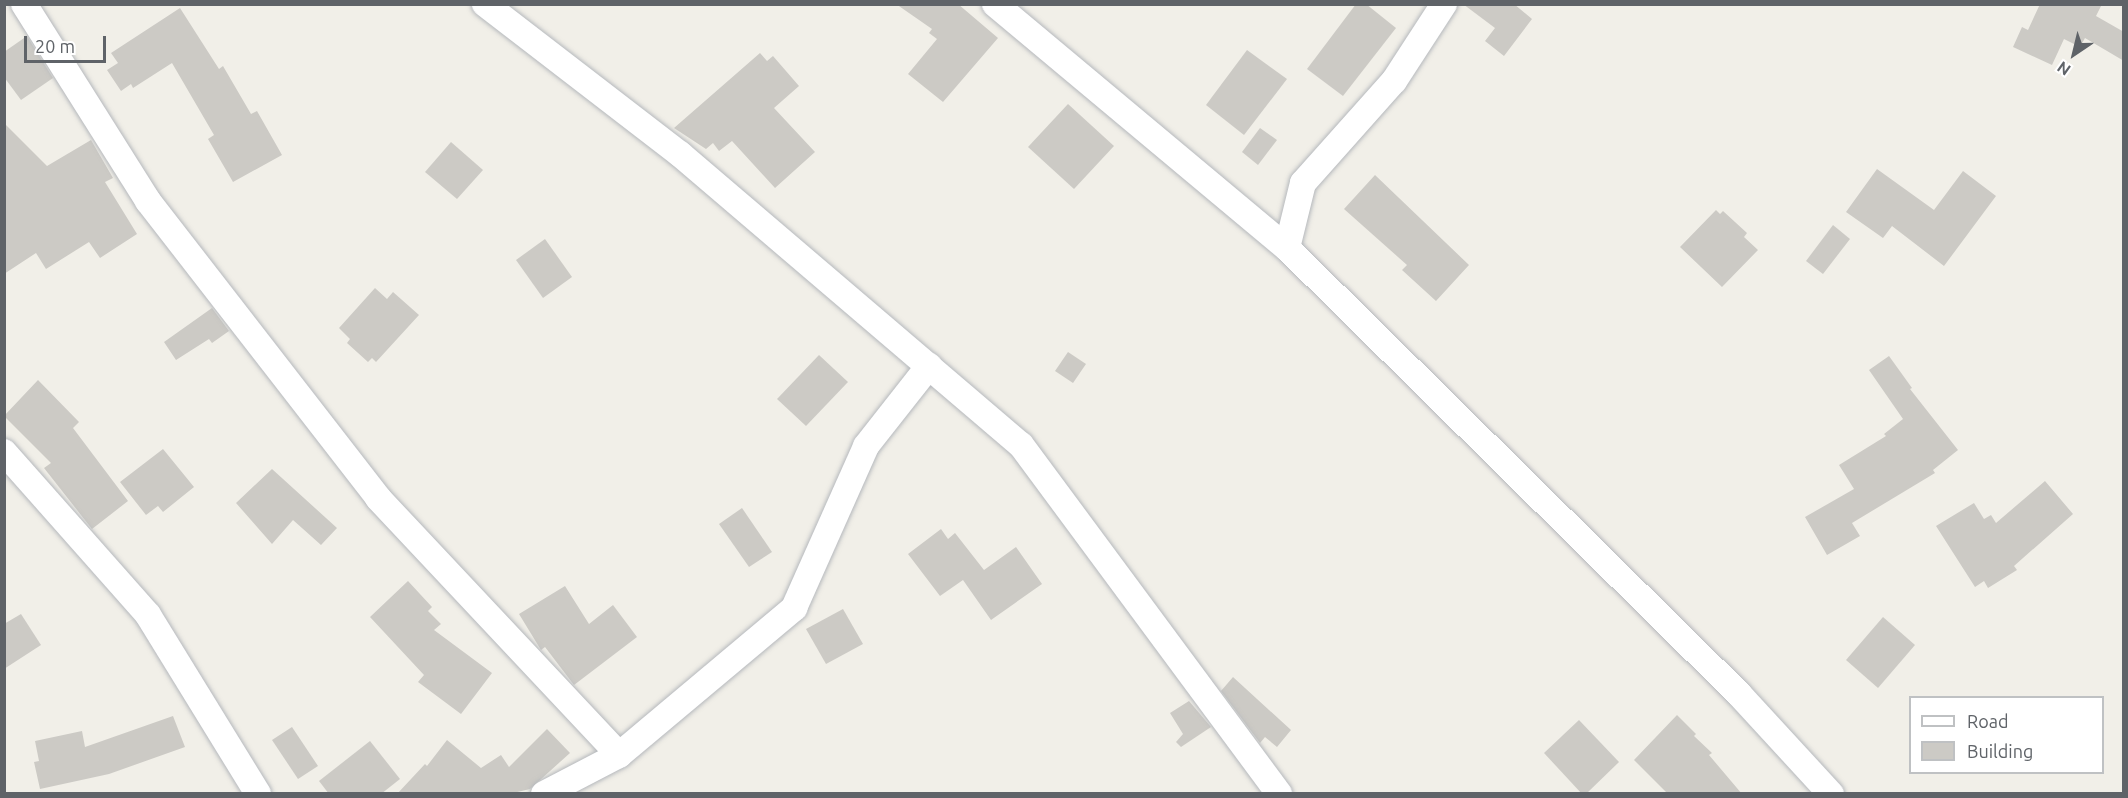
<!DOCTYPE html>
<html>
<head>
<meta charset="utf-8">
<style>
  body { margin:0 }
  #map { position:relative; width:2128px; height:798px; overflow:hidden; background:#f1efe8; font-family:Ubuntu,sans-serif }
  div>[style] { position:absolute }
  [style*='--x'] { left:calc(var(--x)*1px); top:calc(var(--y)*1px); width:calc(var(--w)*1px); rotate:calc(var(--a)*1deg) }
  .building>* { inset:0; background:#cccac5 }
  .roads { filter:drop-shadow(0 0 2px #b5b8bc) drop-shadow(0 0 2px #b5b8bc) }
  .street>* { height:26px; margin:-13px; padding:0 13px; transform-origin:13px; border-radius:13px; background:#fff }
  span { translate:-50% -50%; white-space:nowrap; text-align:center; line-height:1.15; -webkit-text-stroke:5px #fff; paint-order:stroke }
  .frame { position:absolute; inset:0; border:6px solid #5f6368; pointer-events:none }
  .legend { position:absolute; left:1909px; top:696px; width:195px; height:78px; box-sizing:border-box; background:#fff; border:2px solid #bfc1c3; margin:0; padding:8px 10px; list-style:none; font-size:18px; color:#5f6368 }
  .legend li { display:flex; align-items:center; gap:12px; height:30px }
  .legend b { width:30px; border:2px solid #bfc1c3 }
  .north { position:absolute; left:2044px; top:24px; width:60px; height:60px; -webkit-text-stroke:4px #fff; paint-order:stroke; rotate:215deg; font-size:16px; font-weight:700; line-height:24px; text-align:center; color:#5f6368 }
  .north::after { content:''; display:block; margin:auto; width:21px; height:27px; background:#5f6368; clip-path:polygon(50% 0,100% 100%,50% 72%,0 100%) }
  .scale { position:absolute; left:24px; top:36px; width:82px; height:27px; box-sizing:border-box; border:3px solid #5f6368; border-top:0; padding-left:8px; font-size:18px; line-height:21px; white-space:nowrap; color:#5f6368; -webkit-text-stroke:4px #fff; paint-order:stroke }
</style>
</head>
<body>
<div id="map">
  <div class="building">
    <i style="clip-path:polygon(896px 4px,958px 4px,998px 38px,943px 102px,908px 74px,937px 39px,929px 33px,932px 29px)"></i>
    <i style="clip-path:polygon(1356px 4px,1366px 4px,1396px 28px,1343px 96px,1307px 69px)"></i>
    <i style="clip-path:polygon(1463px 4px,1514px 4px,1532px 19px,1504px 56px,1485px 41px,1495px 28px)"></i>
    <i style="clip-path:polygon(2040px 4px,2102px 4px,2096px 16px,2124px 32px,2124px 61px,2085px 38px,2080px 47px,2064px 39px,2052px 65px,2013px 47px,2022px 27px,2028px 30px)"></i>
    <i style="clip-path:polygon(180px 8px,219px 69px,223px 66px,251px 114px,257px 111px,282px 155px,233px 182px,208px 139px,214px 135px,172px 63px,133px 88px,131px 84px,121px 91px,107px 70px,118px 63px,111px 53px)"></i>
    <i style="clip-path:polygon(27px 36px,53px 78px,21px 100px,4px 77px,4px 52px)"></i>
    <i style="clip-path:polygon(1247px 50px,1287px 79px,1244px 135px,1206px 105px)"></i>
    <i style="clip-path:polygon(760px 53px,767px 61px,773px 56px,799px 86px,774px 108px,815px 152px,775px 188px,732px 141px,719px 151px,713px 143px,706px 149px,674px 128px)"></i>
    <i style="clip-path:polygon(1068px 104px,1114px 146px,1074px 189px,1028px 147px)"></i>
    <i style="clip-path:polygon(4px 123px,47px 166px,91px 140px,113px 178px,105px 182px,137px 234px,100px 258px,89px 242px,46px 269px,36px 253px,4px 274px)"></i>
    <i style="clip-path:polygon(1260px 128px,1277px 140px,1258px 165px,1242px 152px)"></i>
    <i style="clip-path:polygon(451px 142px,483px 170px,457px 199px,425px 172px)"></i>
    <i style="clip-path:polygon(1877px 169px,1934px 210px,1963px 171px,1996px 196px,1944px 266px,1892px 226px,1883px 238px,1846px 212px)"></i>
    <i style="clip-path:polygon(1375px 175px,1469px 265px,1436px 301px,1402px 270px,1407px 265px,1344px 209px)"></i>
    <i style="clip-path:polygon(1716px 210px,1720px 214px,1723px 211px,1747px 233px,1744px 237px,1758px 250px,1722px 287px,1680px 247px)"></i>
    <i style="clip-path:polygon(1833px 225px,1850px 239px,1823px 274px,1806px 261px)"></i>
    <i style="clip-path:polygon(545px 239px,572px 277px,543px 298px,516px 260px)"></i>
    <i style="clip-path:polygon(375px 288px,387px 299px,393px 292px,419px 315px,376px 362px,372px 358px,368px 362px,347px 343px,350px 339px,339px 328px)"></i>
    <i style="clip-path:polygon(212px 308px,229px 331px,212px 343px,209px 339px,176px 360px,164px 342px)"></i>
    <i style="clip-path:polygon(1068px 352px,1086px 364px,1073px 383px,1055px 371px)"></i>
    <i style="clip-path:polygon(819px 355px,848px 382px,806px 426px,777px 399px)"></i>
    <i style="clip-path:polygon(1889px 356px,1912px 388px,1910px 389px,1958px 450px,1933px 470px,1935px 473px,1852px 523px,1860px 536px,1827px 555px,1805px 517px,1854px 489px,1839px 465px,1886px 436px,1884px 434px,1903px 419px,1869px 370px)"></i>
    <i style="clip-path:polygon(38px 380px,79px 422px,73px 428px,128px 501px,92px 529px,44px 468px,51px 463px,4px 416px)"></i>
    <i style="clip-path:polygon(163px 449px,194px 487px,163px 512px,158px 506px,146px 515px,120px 482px)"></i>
    <i style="clip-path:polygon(272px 469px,337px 528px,321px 545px,293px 520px,272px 544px,236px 503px)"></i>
    <i style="clip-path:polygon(2045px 481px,2073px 514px,2014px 566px,2017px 570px,1988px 588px,1984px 581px,1975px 587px,1936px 526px,1974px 503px,1984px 519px,1991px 515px,1996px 523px)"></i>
    <i style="clip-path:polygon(742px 508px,772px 552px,749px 567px,719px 524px)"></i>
    <i style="clip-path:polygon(941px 529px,948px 539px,955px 533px,984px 570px,1016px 547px,1042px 584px,991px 620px,963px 580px,940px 596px,908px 554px)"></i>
    <i style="clip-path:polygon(408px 581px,432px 607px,428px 611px,441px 624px,434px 630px,492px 673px,461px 714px,418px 682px,424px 675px,370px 617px)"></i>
    <i style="clip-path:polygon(565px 586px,589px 624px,613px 605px,637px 637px,574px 685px,545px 647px,541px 650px,519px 614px)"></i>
    <i style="clip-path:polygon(843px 609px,863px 644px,826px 664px,806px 629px)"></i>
    <i style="clip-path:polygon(21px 614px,41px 645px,4px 669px,4px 624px)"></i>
    <i style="clip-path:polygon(1883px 617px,1915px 645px,1878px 688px,1846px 660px)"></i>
    <i style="clip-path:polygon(1233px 677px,1291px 730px,1277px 747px,1265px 737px,1260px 743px,1221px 691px)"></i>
    <i style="clip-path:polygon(1189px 701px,1211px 727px,1181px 747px,1176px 742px,1183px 734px,1170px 713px)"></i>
    <i style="clip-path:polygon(1677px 715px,1696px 734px,1694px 736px,1712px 753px,1709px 755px,1742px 794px,1668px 794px,1634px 760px)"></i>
    <i style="clip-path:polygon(173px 716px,185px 747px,109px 774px,40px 789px,34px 762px,39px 761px,35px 741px,82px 731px,85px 747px)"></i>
    <i style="clip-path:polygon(1579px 720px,1619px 762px,1586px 794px,1582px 794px,1544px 753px)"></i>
    <i style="clip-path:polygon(292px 727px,318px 766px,298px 779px,272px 740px)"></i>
    <i style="clip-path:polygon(547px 729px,570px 753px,530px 789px,509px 794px,397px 794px,425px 764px,427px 766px,447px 740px,481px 768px,501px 755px,509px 767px)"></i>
    <i style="clip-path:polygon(370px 741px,400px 779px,381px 794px,329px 794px,319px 781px)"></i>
  </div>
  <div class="roads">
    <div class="street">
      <i style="--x:24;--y:4;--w:233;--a:57.8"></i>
      <i style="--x:148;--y:201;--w:376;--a:52.2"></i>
      <i style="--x:378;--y:498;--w:352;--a:46.8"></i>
      <i style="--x:485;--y:4;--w:246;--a:37.6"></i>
      <i style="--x:680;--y:154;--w:448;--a:40.5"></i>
      <i style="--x:1021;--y:445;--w:434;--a:53.5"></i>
      <i style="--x:995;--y:4;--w:381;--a:39.9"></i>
      <i style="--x:1287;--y:248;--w:635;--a:44.62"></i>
      <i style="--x:1739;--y:694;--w:136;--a:47.4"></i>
      <i style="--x:1287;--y:248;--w:67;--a:-76.2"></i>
      <i style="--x:1303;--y:183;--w:137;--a:-48.3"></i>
      <i style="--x:1394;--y:81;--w:92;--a:-57"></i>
      <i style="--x:4;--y:452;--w:217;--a:48.5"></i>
      <i style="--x:148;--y:615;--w:210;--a:58.4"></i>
      <i style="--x:544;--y:794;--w:85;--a:-27.5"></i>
      <i style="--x:619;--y:755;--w:229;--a:-40"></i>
      <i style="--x:794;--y:608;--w:177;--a:-66"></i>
      <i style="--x:866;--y:446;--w:102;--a:-51.8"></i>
    </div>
  </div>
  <div class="frame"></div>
  <ul class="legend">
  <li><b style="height:8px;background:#fff"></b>Road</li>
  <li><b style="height:16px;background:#cccac5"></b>Building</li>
  </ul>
  <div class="north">N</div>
  <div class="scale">20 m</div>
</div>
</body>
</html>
